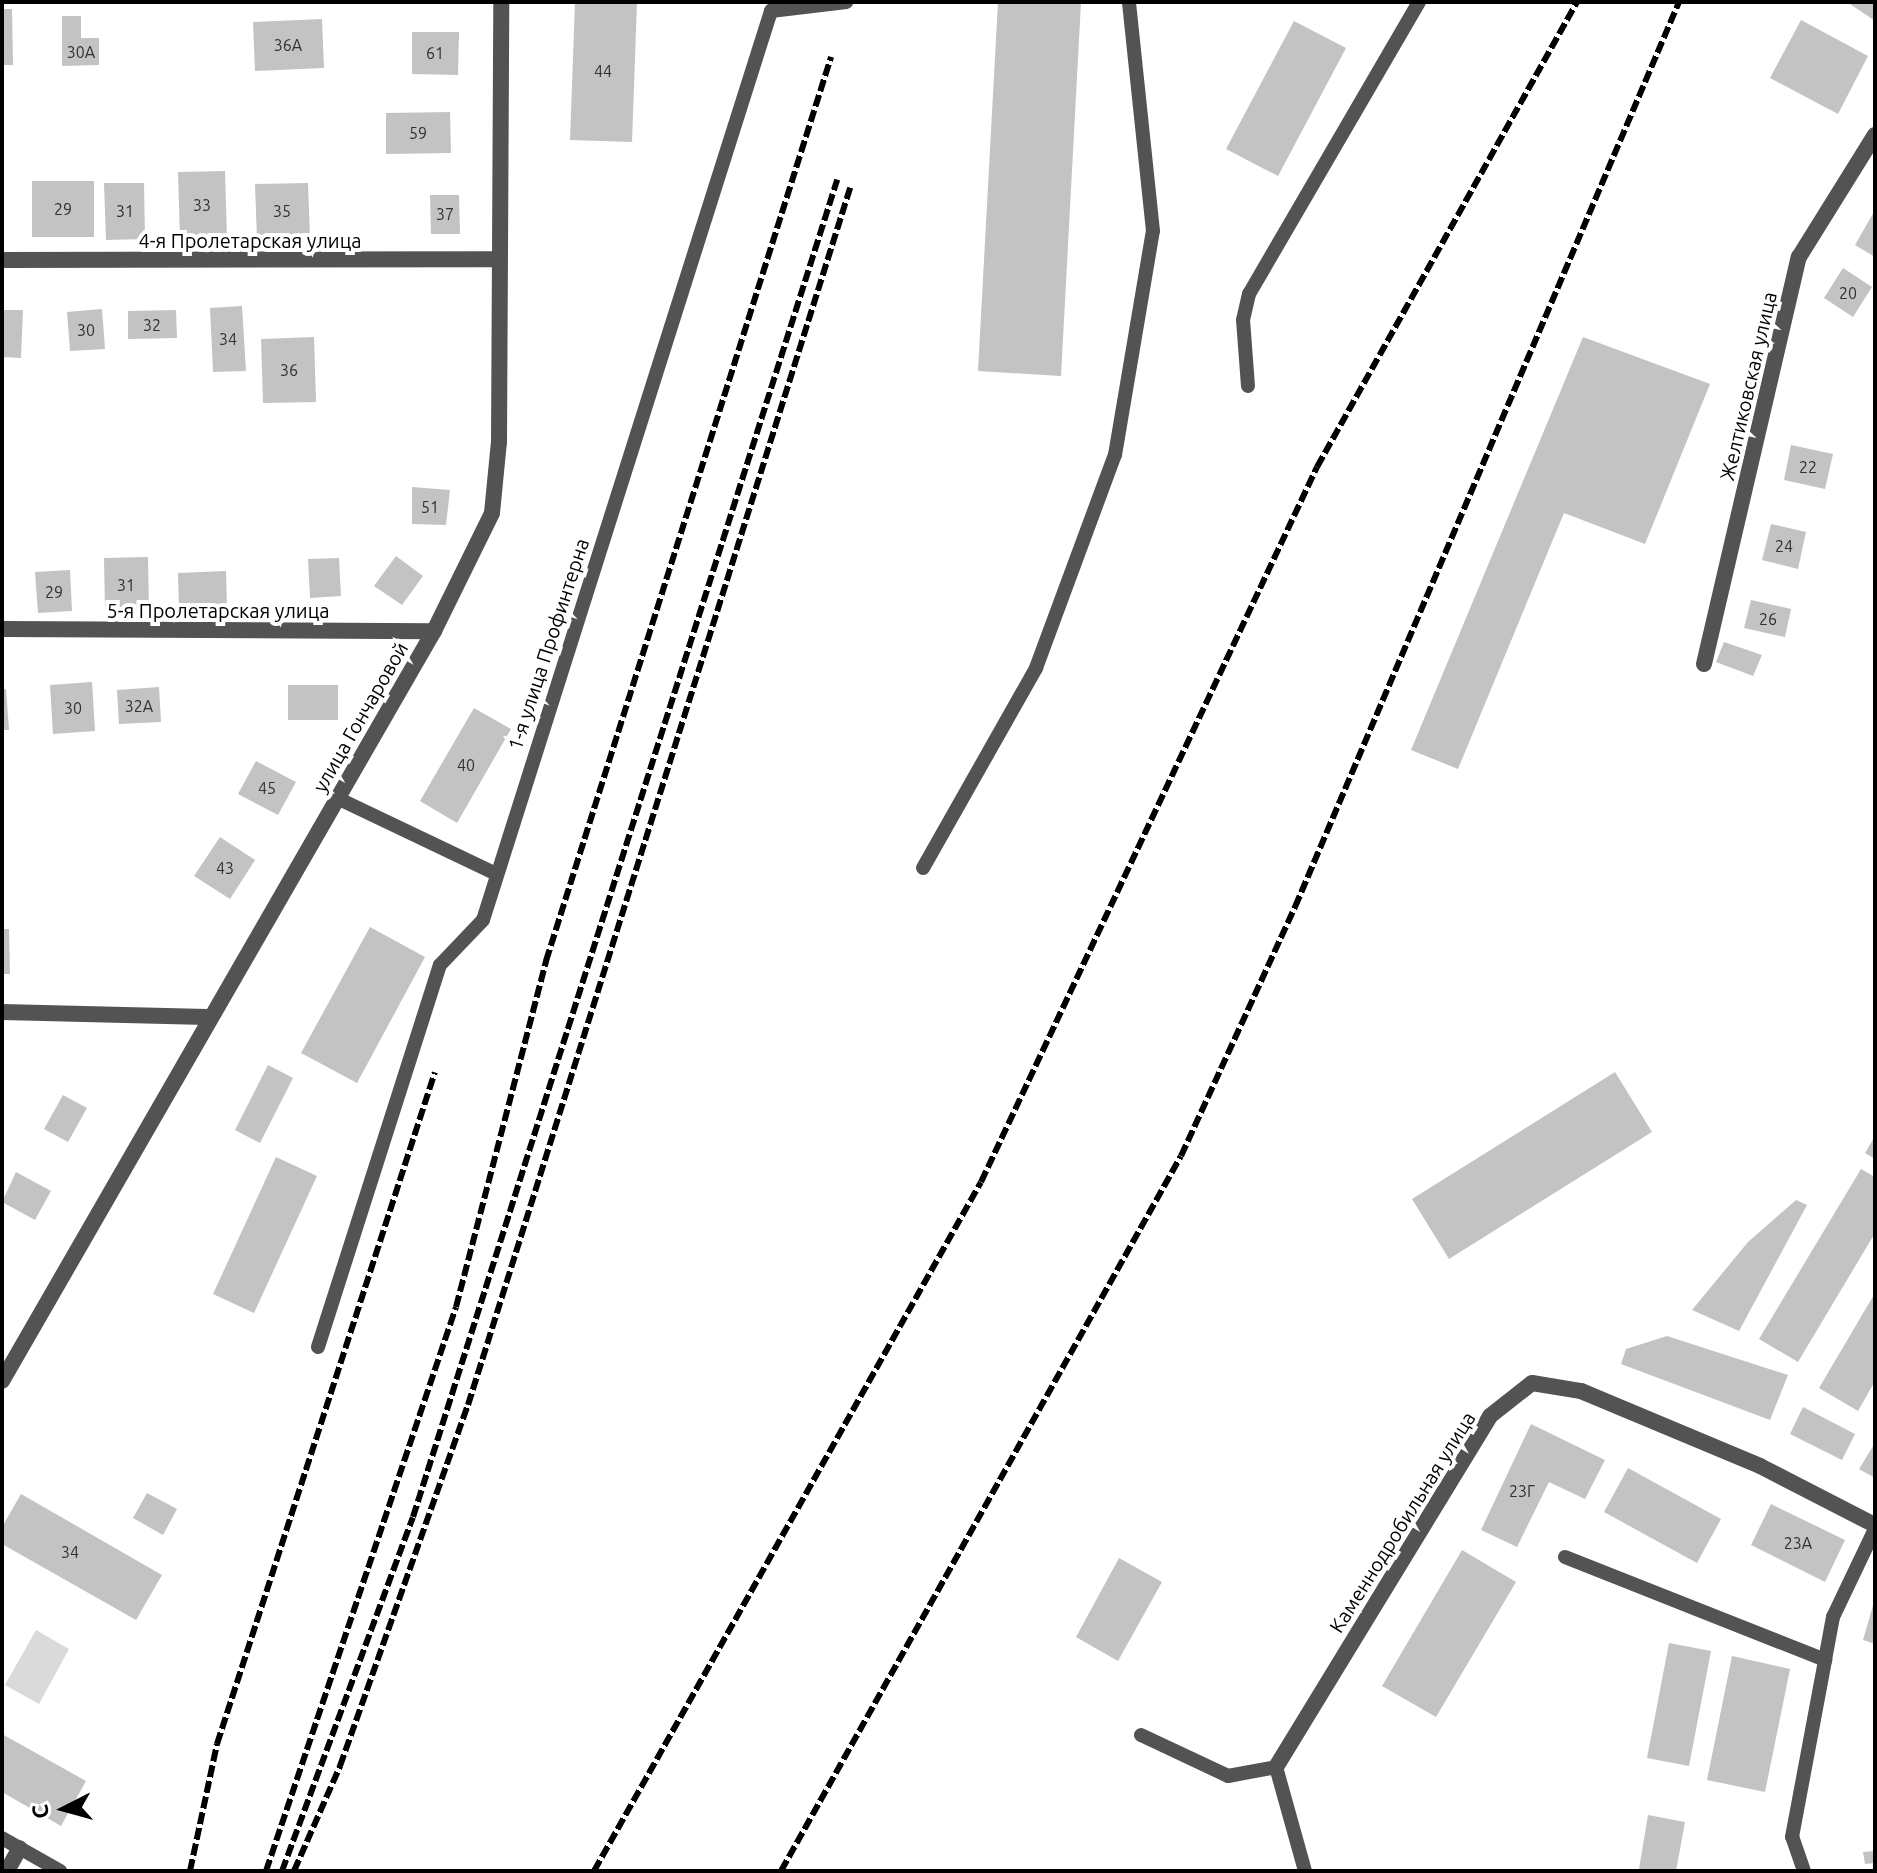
<!DOCTYPE html>
<html>
<head>
<meta charset="utf-8">
<style>
  body { margin:0 }
  #map { position:relative; width:1877px; height:1873px; overflow:hidden; background:#fff; font-family:Ubuntu,sans-serif }
  div>[style] { position:absolute }
  [style*='--x'] { left:calc(var(--x)*1px); top:calc(var(--y)*1px); width:calc(var(--w)*1px); rotate:calc(var(--a)*1deg) }
  .green>* { inset:0; background:#dadada }
  .building>* { inset:0; background:#c3c3c3 }
  .service>* { height:14px; margin:-7px; padding:0 7px; transform-origin:7px; border-radius:7px; background:#535353 }
  .minor>* { height:16px; margin:-8px; padding:0 8px; transform-origin:8px; border-radius:8px; background:#535353 }
  .rail>* { height:6px; margin-top:-3px; transform-origin:0; background:repeating-linear-gradient(90deg,#000 0 12px,transparent 0 16px) }
  span { translate:-50% -50%; white-space:nowrap; text-align:center; line-height:1.15; -webkit-text-stroke:8px #fff; paint-order:stroke }
  .number-label { font-size:16px; color:#313131 }
  .number-label span { -webkit-text-stroke-width:0 }
  .street-label { font-size:20px; color:#000 }
  .frame { position:absolute; inset:0; border:4px solid #000; pointer-events:none }
  .north { position:absolute; left:24px; top:1769px; width:80px; height:80px; -webkit-text-stroke:6px #fff; paint-order:stroke; rotate:264deg; font-size:22px; font-weight:700; line-height:32px; text-align:center; color:#000 }
  .north::after { content:''; display:block; margin:auto; width:28px; height:36px; background:#000; clip-path:polygon(50% 0,100% 100%,50% 72%,0 100%) }
</style>
</head>
<body>
<div id="map">
  <div class="green">
    <i style="clip-path:polygon(36px 1630px,69px 1649px,39px 1704px,5px 1685px)"></i>
  </div>
  <div class="building">
    <i style="clip-path:polygon(575px 2px,637px 2px,632px 142px,570px 140px)"></i>
    <i style="clip-path:polygon(998px 2px,1081px 2px,1061px 376px,978px 371px)"></i>
    <i style="clip-path:polygon(1847px 2px,1875px 2px,1875px 21px)"></i>
    <i style="clip-path:polygon(2px 9px,12px 9px,13px 65px,2px 65px)"></i>
    <i style="clip-path:polygon(62px 16px,81px 16px,81px 38px,99px 38px,99px 65px,62px 66px)"></i>
    <i style="clip-path:polygon(322px 19px,324px 68px,255px 71px,253px 22px)"></i>
    <i style="clip-path:polygon(1801px 20px,1868px 56px,1838px 114px,1770px 78px)"></i>
    <i style="clip-path:polygon(1294px 21px,1346px 48px,1278px 176px,1226px 149px)"></i>
    <i style="clip-path:polygon(412px 32px,459px 32px,458px 75px,412px 74px)"></i>
    <i style="clip-path:polygon(450px 112px,451px 153px,386px 154px,386px 113px)"></i>
    <i style="clip-path:polygon(225px 171px,227px 238px,180px 239px,178px 172px)"></i>
    <i style="clip-path:polygon(32px 181px,94px 181px,94px 237px,32px 237px)"></i>
    <i style="clip-path:polygon(104px 183px,144px 183px,145px 239px,106px 240px)"></i>
    <i style="clip-path:polygon(308px 183px,310px 238px,257px 240px,255px 184px)"></i>
    <i style="clip-path:polygon(430px 195px,459px 195px,460px 234px,431px 234px)"></i>
    <i style="clip-path:polygon(1875px 210px,1875px 257px,1855px 245px)"></i>
    <i style="clip-path:polygon(1843px 268px,1872px 287px,1853px 317px,1824px 298px)"></i>
    <i style="clip-path:polygon(242px 306px,246px 371px,213px 372px,210px 308px)"></i>
    <i style="clip-path:polygon(102px 309px,105px 349px,70px 351px,67px 312px)"></i>
    <i style="clip-path:polygon(2px 310px,23px 310px,21px 358px,2px 357px)"></i>
    <i style="clip-path:polygon(176px 310px,177px 338px,128px 339px,128px 311px)"></i>
    <i style="clip-path:polygon(314px 337px,316px 402px,263px 403px,261px 339px)"></i>
    <i style="clip-path:polygon(1583px 337px,1710px 384px,1645px 544px,1564px 513px,1458px 769px,1411px 750px)"></i>
    <i style="clip-path:polygon(1791px 445px,1833px 454px,1825px 489px,1784px 480px)"></i>
    <i style="clip-path:polygon(412px 487px,450px 490px,446px 525px,412px 524px)"></i>
    <i style="clip-path:polygon(1771px 524px,1806px 532px,1798px 569px,1762px 560px)"></i>
    <i style="clip-path:polygon(396px 556px,423px 576px,402px 605px,374px 586px)"></i>
    <i style="clip-path:polygon(148px 557px,149px 611px,105px 612px,104px 558px)"></i>
    <i style="clip-path:polygon(339px 558px,341px 596px,310px 598px,308px 559px)"></i>
    <i style="clip-path:polygon(70px 570px,72px 611px,38px 613px,35px 572px)"></i>
    <i style="clip-path:polygon(226px 571px,227px 609px,179px 610px,178px 573px)"></i>
    <i style="clip-path:polygon(1751px 600px,1791px 609px,1785px 637px,1744px 628px)"></i>
    <i style="clip-path:polygon(1724px 642px,1762px 655px,1753px 676px,1716px 662px)"></i>
    <i style="clip-path:polygon(92px 682px,95px 731px,53px 734px,50px 685px)"></i>
    <i style="clip-path:polygon(288px 685px,338px 685px,338px 720px,288px 720px)"></i>
    <i style="clip-path:polygon(159px 687px,161px 722px,119px 724px,117px 690px)"></i>
    <i style="clip-path:polygon(6px 689px,9px 730px,2px 730px,2px 690px)"></i>
    <i style="clip-path:polygon(474px 708px,511px 729px,457px 823px,420px 801px)"></i>
    <i style="clip-path:polygon(256px 761px,296px 782px,278px 815px,238px 794px)"></i>
    <i style="clip-path:polygon(220px 837px,255px 860px,230px 899px,194px 876px)"></i>
    <i style="clip-path:polygon(370px 927px,425px 957px,357px 1083px,301px 1053px)"></i>
    <i style="clip-path:polygon(2px 929px,9px 929px,10px 974px,2px 974px)"></i>
    <i style="clip-path:polygon(268px 1065px,293px 1078px,260px 1143px,235px 1130px)"></i>
    <i style="clip-path:polygon(1615px 1072px,1652px 1132px,1449px 1259px,1412px 1199px)"></i>
    <i style="clip-path:polygon(63px 1095px,87px 1108px,68px 1142px,44px 1129px)"></i>
    <i style="clip-path:polygon(1875px 1136px,1875px 1159px,1865px 1153px)"></i>
    <i style="clip-path:polygon(276px 1157px,317px 1176px,254px 1313px,213px 1294px)"></i>
    <i style="clip-path:polygon(1861px 1169px,1875px 1177px,1875px 1233px,1798px 1362px,1759px 1339px)"></i>
    <i style="clip-path:polygon(16px 1172px,51px 1191px,35px 1220px,2px 1202px)"></i>
    <i style="clip-path:polygon(1796px 1200px,1807px 1205px,1739px 1331px,1692px 1310px,1748px 1242px)"></i>
    <i style="clip-path:polygon(1875px 1293px,1875px 1381px,1858px 1411px,1819px 1388px)"></i>
    <i style="clip-path:polygon(1667px 1336px,1788px 1375px,1770px 1420px,1621px 1364px,1626px 1349px)"></i>
    <i style="clip-path:polygon(1803px 1407px,1855px 1434px,1842px 1460px,1790px 1434px)"></i>
    <i style="clip-path:polygon(1531px 1424px,1605px 1460px,1585px 1499px,1549px 1482px,1517px 1547px,1481px 1530px)"></i>
    <i style="clip-path:polygon(1875px 1443px,1875px 1478px,1859px 1469px)"></i>
    <i style="clip-path:polygon(1628px 1468px,1721px 1519px,1697px 1563px,1604px 1512px)"></i>
    <i style="clip-path:polygon(147px 1493px,177px 1509px,163px 1535px,133px 1518px)"></i>
    <i style="clip-path:polygon(21px 1494px,162px 1575px,136px 1620px,2px 1544px,2px 1527px)"></i>
    <i style="clip-path:polygon(1771px 1504px,1845px 1540px,1825px 1582px,1751px 1545px)"></i>
    <i style="clip-path:polygon(1462px 1550px,1516px 1582px,1436px 1717px,1382px 1686px)"></i>
    <i style="clip-path:polygon(1119px 1558px,1162px 1582px,1118px 1661px,1076px 1637px)"></i>
    <i style="clip-path:polygon(1874px 1602px,1875px 1602px,1875px 1644px,1863px 1640px)"></i>
    <i style="clip-path:polygon(1669px 1643px,1711px 1651px,1689px 1766px,1647px 1758px)"></i>
    <i style="clip-path:polygon(1732px 1656px,1790px 1669px,1765px 1792px,1707px 1780px)"></i>
    <i style="clip-path:polygon(2px 1734px,86px 1781px,61px 1826px,2px 1792px)"></i>
    <i style="clip-path:polygon(1648px 1815px,1685px 1822px,1676px 1871px,1639px 1869px)"></i>
    <i style="clip-path:polygon(1875px 1851px,1875px 1863px,1865px 1864px,1863px 1852px)"></i>
  </div>
  <div class="service">
    <i style="--x:1248;--y:386;--w:66;--a:-94.3"></i>
    <i style="--x:1243;--y:320;--w:27;--a:-77"></i>
    <i style="--x:1249;--y:294;--w:338;--a:-59.8"></i>
    <i style="--x:337;--y:798;--w:176;--a:25.5"></i>
    <i style="--x:923;--y:868;--w:230;--a:-60.5"></i>
    <i style="--x:1036;--y:668;--w:227;--a:-69.7"></i>
    <i style="--x:1115;--y:455;--w:227;--a:-80.4"></i>
    <i style="--x:1153;--y:231;--w:230;--a:-96"></i>
    <i style="--x:318;--y:1347;--w:401;--a:-72.3"></i>
    <i style="--x:440;--y:965;--w:62;--a:-46.3"></i>
    <i style="--x:483;--y:920;--w:954;--a:-72.42"></i>
    <i style="--x:771;--y:11;--w:76;--a:-6.8"></i>
    <i style="--x:1565;--y:1557;--w:280;--a:21.6"></i>
    <i style="--x:1825;--y:1660;--w:44;--a:-79.5"></i>
    <i style="--x:1833;--y:1617;--w:98;--a:-64.5"></i>
    <i style="--x:1141;--y:1735;--w:96;--a:25.2"></i>
    <i style="--x:1228;--y:1776;--w:49;--a:-10.6"></i>
    <i style="--x:1276;--y:1767;--w:108;--a:74.4"></i>
    <i style="--x:2;--y:1838;--w:67;--a:29.6"></i>
    <i style="--x:1804;--y:1871;--w:36;--a:-109"></i>
    <i style="--x:1792;--y:1837;--w:180;--a:-79.4"></i>
  </div>
  <div class="minor">
    <i style="--x:2;--y:260;--w:495;--a:-0.1"></i>
    <i style="--x:2;--y:629;--w:432;--a:0.3"></i>
    <i style="--x:1704;--y:664;--w:418;--a:-76.9"></i>
    <i style="--x:1799;--y:257;--w:144;--a:-58.1"></i>
    <i style="--x:2;--y:1012;--w:205;--a:1.4"></i>
    <i style="--x:2;--y:1381;--w:866;--a:-60.06"></i>
    <i style="--x:434;--y:631;--w:131;--a:-63.8"></i>
    <i style="--x:492;--y:513;--w:71;--a:-84.4"></i>
    <i style="--x:499;--y:442;--w:440;--a:-89.7"></i>
    <i style="--x:1276;--y:1767;--w:411;--a:-58.6"></i>
    <i style="--x:1490;--y:1416;--w:53;--a:-38.2"></i>
    <i style="--x:1532;--y:1383;--w:50;--a:9.3"></i>
    <i style="--x:1581;--y:1391;--w:194;--a:22.7"></i>
    <i style="--x:1760;--y:1466;--w:129;--a:27.2"></i>
    <i style="--x:7;--y:1871;--w:26;--a:-61"></i>
  </div>
  <div class="rail">
    <i style="--x:190;--y:1871;--w:130;--a:-78"></i>
    <i style="--x:217;--y:1744;--w:706;--a:-72.03"></i>
    <i style="--x:266;--y:1871;--w:595;--a:-71.38"></i>
    <i style="--x:456;--y:1307;--w:358;--a:-75.4"></i>
    <i style="--x:546;--y:961;--w:948;--a:-72.5"></i>
    <i style="--x:282;--y:1871;--w:377;--a:-69.7"></i>
    <i style="--x:413;--y:1517;--w:1403;--a:-72.4"></i>
    <i style="--x:294;--y:1871;--w:115;--a:-66.3"></i>
    <i style="--x:340;--y:1766;--w:383;--a:-70.5"></i>
    <i style="--x:468;--y:1405;--w:1276;--a:-72.57"></i>
    <i style="--x:594;--y:1871;--w:790;--a:-60.68"></i>
    <i style="--x:981;--y:1182;--w:790;--a:-64.83"></i>
    <i style="--x:1317;--y:467;--w:533;--a:-60.79"></i>
    <i style="--x:781;--y:1871;--w:819;--a:-60.78"></i>
    <i style="--x:1181;--y:1156;--w:274;--a:-65.4"></i>
    <i style="--x:1295;--y:907;--w:983;--a:-67.01"></i>
  </div>
  <div class="number-label">
    <span style="left:288px;top:45px">36А</span>
    <span style="left:81px;top:52px">30А</span>
    <span style="left:435px;top:53px">61</span>
    <span style="left:603px;top:71px">44</span>
    <span style="left:418px;top:133px">59</span>
    <span style="left:202px;top:205px">33</span>
    <span style="left:63px;top:209px">29</span>
    <span style="left:125px;top:211px">31</span>
    <span style="left:282px;top:211px">35</span>
    <span style="left:445px;top:214px">37</span>
    <span style="left:1848px;top:293px">20</span>
    <span style="left:152px;top:325px">32</span>
    <span style="left:86px;top:330px">30</span>
    <span style="left:228px;top:339px">34</span>
    <span style="left:289px;top:370px">36</span>
    <span style="left:1808px;top:467px">22</span>
    <span style="left:430px;top:507px">51</span>
    <span style="left:1784px;top:546px">24</span>
    <span style="left:126px;top:585px">31</span>
    <span style="left:54px;top:592px">29</span>
    <span style="left:1768px;top:619px">26</span>
    <span style="left:139px;top:706px">32А</span>
    <span style="left:73px;top:708px">30</span>
    <span style="left:466px;top:765px">40</span>
    <span style="left:267px;top:788px">45</span>
    <span style="left:225px;top:868px">43</span>
    <span style="left:1522px;top:1491px">23Г</span>
    <span style="left:1798px;top:1543px">23А</span>
    <span style="left:70px;top:1552px">34</span>
  </div>
  <div class="street-label">
    <span style="left:250px;top:240px">4-я Пролетарская улица</span>
    <span style="left:1748px;top:386px;rotate:-77deg">Желтиковская улица</span>
    <span style="left:218px;top:610px">5-я Пролетарская улица</span>
    <span style="left:548px;top:644px;rotate:-72deg">1-я улица Профинтерна</span>
    <span style="left:360px;top:717px;rotate:-60deg">улица Гончаровой</span>
    <span style="left:1402px;top:1522px;rotate:-58deg">Каменнодробильная улица</span>
  </div>
  <div class="frame"></div>
  <div class="north">С</div>
</div>
</body>
</html>
